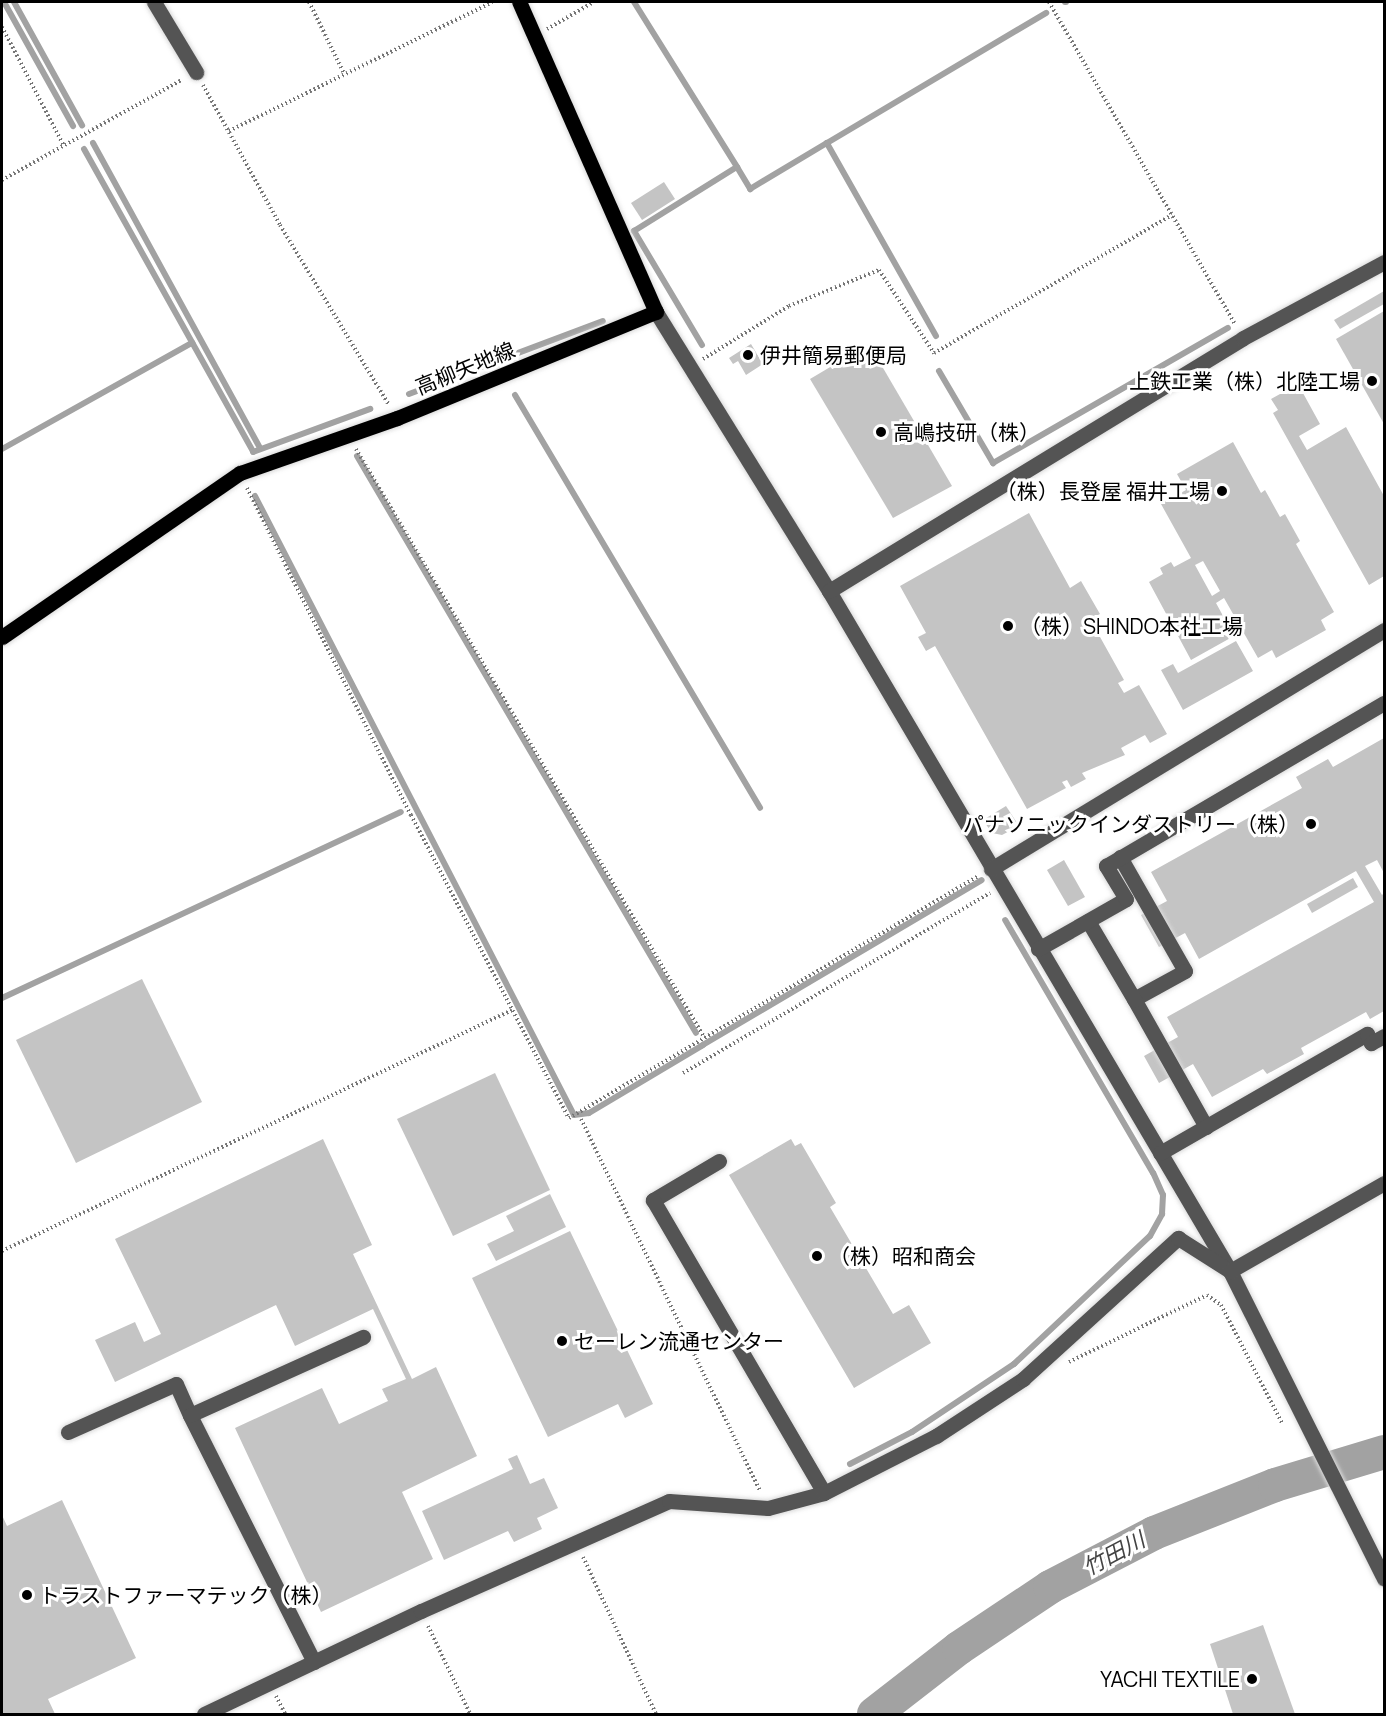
<!DOCTYPE html>
<html>
<head>
<meta charset="utf-8">
<style>
  body { margin:0 }
  #map { position:relative; width:1386px; height:1716px; overflow:hidden; background:#fff; font-family:Manrope,"Noto Sans JP",sans-serif }
  div>[style] { position:absolute }
  [style*='--x'] { left:calc(var(--x)*1px); top:calc(var(--y)*1px); width:calc(var(--w)*1px); rotate:calc(var(--a)*1deg) }
  .stream>* { height:6px; margin:-3px; padding:0 3px; transform-origin:3px; border-radius:3px; background:#a2a2a2 }
  .river>* { height:34px; margin:-17px; padding:0 17px; transform-origin:17px; border-radius:17px; background:#a2a2a2 }
  .building>* { inset:0; background:#c4c4c4 }
  .path>* { height:4px; margin-top:-2px; transform-origin:0; background:repeating-linear-gradient(90deg,#767676 0 1.5px,transparent 0 4.5px) }
  .roads { filter:drop-shadow(0 0 2px #dbdbdb) drop-shadow(0 0 2px #dbdbdb) }
  .minor>* { height:15px; margin:-7.5px; padding:0 7.5px; transform-origin:7.5px; border-radius:7.5px; background:#545454 }
  .major>* { height:15px; margin:-7.5px; padding:0 7.5px; transform-origin:7.5px; border-radius:7.5px; background:#000 }
  .dots>* { width:16px; height:16px; translate:-50% -50%; box-sizing:border-box; border:3px solid #fff; border-radius:50% }
  span { translate:-50% -50%; white-space:nowrap; text-align:center; line-height:1.15; -webkit-text-stroke:6px #fff; paint-order:stroke }
  .poi-label { font-size:21px; color:#000 }
  .left { translate:0 -50%; text-align:left }
  .right { translate:-100% -50%; text-align:right }
  .street-label { font-size:21px; color:#000 }
  .water-label { font-size:22px; color:#434343; font-style:italic }
  .frame { position:absolute; inset:0; border:3px solid #000; pointer-events:none }
</style>
</head>
<body>
<div id="map">
  <div class="stream">
    <i style="--x:4;--y:2;--w:142;--a:60.9"></i>
    <i style="--x:14;--y:2;--w:141;--a:61.1"></i>
    <i style="--x:634;--y:2;--w:195;--a:58"></i>
    <i style="--x:1065;--y:2;--w:1;--a:0"></i>
    <i style="--x:93;--y:143;--w:348;--a:61.3"></i>
    <i style="--x:84;--y:149;--w:347;--a:60.8"></i>
    <i style="--x:253;--y:452;--w:125;--a:-20.2"></i>
    <i style="--x:936;--y:336;--w:222;--a:-119.5"></i>
    <i style="--x:827;--y:143;--w:255;--a:-30.7"></i>
    <i style="--x:702;--y:345;--w:133;--a:-120.8"></i>
    <i style="--x:634;--y:231;--w:121;--a:-31.9"></i>
    <i style="--x:737;--y:167;--w:26;--a:59"></i>
    <i style="--x:750;--y:189;--w:90;--a:-30.9"></i>
    <i style="--x:939;--y:371;--w:107;--a:59.6"></i>
    <i style="--x:993;--y:463;--w:271;--a:-29.9"></i>
    <i style="--x:409;--y:394;--w:207;--a:-20.6"></i>
    <i style="--x:515;--y:395;--w:480;--a:59.3"></i>
    <i style="--x:2;--y:449;--w:218;--a:-29.2"></i>
    <i style="--x:357;--y:456;--w:669;--a:59.56"></i>
    <i style="--x:255;--y:496;--w:696;--a:62.74"></i>
    <i style="--x:574;--y:1115;--w:15;--a:-8"></i>
    <i style="--x:589;--y:1113;--w:133;--a:-30.8"></i>
    <i style="--x:2;--y:998;--w:440;--a:-25"></i>
    <i style="--x:701;--y:1046;--w:326;--a:-30.6"></i>
    <i style="--x:850;--y:1464;--w:70;--a:-27.3"></i>
    <i style="--x:912;--y:1432;--w:123;--a:-33.7"></i>
    <i style="--x:1014;--y:1364;--w:187;--a:-43.3"></i>
    <i style="--x:1150;--y:1236;--w:25;--a:-61"></i>
    <i style="--x:1162;--y:1214;--w:19;--a:-87"></i>
    <i style="--x:1163;--y:1195;--w:24;--a:-114"></i>
    <i style="--x:1153;--y:1173;--w:293;--a:-120.3"></i>
  </div>
  <div class="river">
    <i style="--x:874;--y:1714;--w:108;--a:-37.8"></i>
    <i style="--x:959;--y:1648;--w:110;--a:-33.8"></i>
    <i style="--x:1050;--y:1587;--w:117;--a:-27.4"></i>
    <i style="--x:1154;--y:1533;--w:130;--a:-21.6"></i>
    <i style="--x:1275;--y:1485;--w:114;--a:-16.8"></i>
  </div>
  <div class="building">
    <i style="clip-path:polygon(664px 182px,675px 199px,642px 220px,631px 203px)"></i>
    <i style="clip-path:polygon(1384px 291px,1384px 304px,1340px 329px,1334px 320px)"></i>
    <i style="clip-path:polygon(1384px 311px,1384px 424px,1336px 339px)"></i>
    <i style="clip-path:polygon(751px 344px,763px 364px,746px 375px,738px 361px,733px 364px,729px 358px)"></i>
    <i style="clip-path:polygon(869px 344px,952px 486px,893px 518px,810px 379px)"></i>
    <i style="clip-path:polygon(1298px 384px,1320px 424px,1299px 436px,1307px 450px,1346px 427px,1384px 496px,1384px 576px,1369px 585px,1273px 413px,1278px 410px,1271px 399px)"></i>
    <i style="clip-path:polygon(evenodd,1233px 442px,1261px 493px,1265px 490px,1280px 517px,1285px 514px,1300px 541px,1296px 544px,1334px 612px,1321px 620px,1326px 630px,1276px 658px,1272px 650px,1258px 658px,1224px 598px,1216px 603px,1234px 636px,1191px 660px,1149px 582px,1163px 574px,1160px 568px,1171px 562px,1174px 567px,1191px 558px,1161px 504px,1186px 490px,1177px 474px,1233px 442px,1203px 561px,1220px 591px,1212px 596px,1195px 565px,1203px 561px)"></i>
    <i style="clip-path:polygon(1029px 513px,1070px 588px,1081px 581px,1100px 614px,1090px 619px,1124px 680px,1118px 683px,1124px 693px,1139px 685px,1167px 734px,1150px 743px,1145px 735px,1121px 748px,1125px 755px,1082px 773px,1086px 779px,1071px 787px,1067px 780px,1062px 782px,1066px 788px,1027px 809px,935px 646px,926px 651px,918px 637px,926px 633px,900px 586px)"></i>
    <i style="clip-path:polygon(1236px 641px,1253px 671px,1183px 710px,1161px 670px,1173px 664px,1178px 673px)"></i>
    <i style="clip-path:polygon(1384px 738px,1384px 873px,1377px 860px,1365px 866px,1382px 895px,1384px 893px,1384px 1011px,1370px 1019px,1366px 1012px,1301px 1048px,1304px 1054px,1267px 1074px,1263px 1069px,1212px 1097px,1193px 1064px,1159px 1083px,1144px 1056px,1178px 1037px,1167px 1017px,1374px 902px,1356px 871px,1199px 959px,1185px 933px,1159px 947px,1141px 915px,1167px 901px,1151px 872px,1302px 788px,1296px 777px,1328px 759px,1333px 767px)"></i>
    <i style="clip-path:polygon(1006px 806px,1019px 826px,1002px 835px,992px 833px,983px 820px)"></i>
    <i style="clip-path:polygon(1064px 860px,1085px 897px,1068px 906px,1047px 870px)"></i>
    <i style="clip-path:polygon(1353px 878px,1358px 887px,1312px 913px,1307px 904px)"></i>
    <i style="clip-path:polygon(142px 979px,202px 1102px,76px 1163px,16px 1040px)"></i>
    <i style="clip-path:polygon(495px 1073px,550px 1190px,453px 1236px,397px 1119px)"></i>
    <i style="clip-path:polygon(323px 1139px,372px 1245px,353px 1254px,412px 1379px,436px 1367px,477px 1456px,402px 1492px,433px 1559px,321px 1612px,235px 1428px,322px 1388px,339px 1424px,388px 1401px,382px 1389px,406px 1379px,373px 1309px,295px 1346px,276px 1305px,115px 1382px,95px 1340px,135px 1322px,144px 1342px,161px 1334px,115px 1239px)"></i>
    <i style="clip-path:polygon(791px 1139px,795px 1146px,801px 1143px,836px 1203px,830px 1207px,893px 1314px,909px 1305px,931px 1343px,854px 1388px,729px 1175px)"></i>
    <i style="clip-path:polygon(550px 1194px,566px 1227px,496px 1261px,487px 1244px,514px 1231px,506px 1216px)"></i>
    <i style="clip-path:polygon(570px 1231px,653px 1404px,625px 1418px,618px 1404px,548px 1437px,472px 1278px)"></i>
    <i style="clip-path:polygon(517px 1455px,530px 1484px,544px 1478px,558px 1508px,537px 1518px,542px 1529px,514px 1542px,508px 1531px,444px 1560px,422px 1511px,513px 1469px,508px 1459px)"></i>
    <i style="clip-path:polygon(62px 1500px,136px 1658px,48px 1699px,55px 1714px,2px 1714px,2px 1515px,7px 1526px)"></i>
    <i style="clip-path:polygon(1263px 1625px,1295px 1714px,1233px 1714px,1210px 1644px)"></i>
  </div>
  <div class="path">
    <i style="--x:309;--y:2;--w:79;--a:63.8"></i>
    <i style="--x:1049;--y:2;--w:372;--a:60"></i>
    <i style="--x:2;--y:27;--w:134;--a:62.5"></i>
    <i style="--x:547;--y:29;--w:54;--a:-29.9"></i>
    <i style="--x:203;--y:85;--w:160;--a:61.2"></i>
    <i style="--x:280;--y:225;--w:210;--a:58.8"></i>
    <i style="--x:229;--y:131;--w:293;--a:-26.1"></i>
    <i style="--x:2;--y:180;--w:206;--a:-29.1"></i>
    <i style="--x:703;--y:359;--w:101;--a:-31.6"></i>
    <i style="--x:789;--y:306;--w:97;--a:-21.8"></i>
    <i style="--x:879;--y:270;--w:100;--a:56.5"></i>
    <i style="--x:934;--y:353;--w:275;--a:-30.1"></i>
    <i style="--x:356;--y:449;--w:683;--a:59.38"></i>
    <i style="--x:247;--y:488;--w:366;--a:63.4"></i>
    <i style="--x:411;--y:815;--w:342;--a:62.5"></i>
    <i style="--x:569;--y:1118;--w:476;--a:-30.6"></i>
    <i style="--x:683;--y:1073;--w:356;--a:-30.4"></i>
    <i style="--x:581;--y:1119;--w:413;--a:64.3"></i>
    <i style="--x:2;--y:1251;--w:564;--a:-25.29"></i>
    <i style="--x:1069;--y:1362;--w:153;--a:-25.9"></i>
    <i style="--x:1207;--y:1295;--w:17;--a:36"></i>
    <i style="--x:1221;--y:1305;--w:133;--a:62.7"></i>
    <i style="--x:583;--y:1557;--w:173;--a:65.1"></i>
    <i style="--x:428;--y:1626;--w:98;--a:64.5"></i>
    <i style="--x:276;--y:1696;--w:20;--a:63"></i>
  </div>
  <div class="roads">
    <div class="minor">
      <i style="--x:154;--y:2;--w:82;--a:59"></i>
      <i style="--x:656;--y:312;--w:328;--a:58.2"></i>
      <i style="--x:829;--y:591;--w:789;--a:59.47"></i>
      <i style="--x:1230;--y:1271;--w:344;--a:63.4"></i>
      <i style="--x:829;--y:591;--w:485;--a:-31.4"></i>
      <i style="--x:1243;--y:338;--w:160;--a:-28.3"></i>
      <i style="--x:1120;--y:857;--w:131;--a:60.3"></i>
      <i style="--x:1185;--y:971;--w:58;--a:151.2"></i>
      <i style="--x:1134;--y:999;--w:147;--a:60.6"></i>
      <i style="--x:991;--y:869;--w:460;--a:-31.3"></i>
      <i style="--x:1088;--y:921;--w:91;--a:59.5"></i>
      <i style="--x:1038;--y:949;--w:101;--a:-29.6"></i>
      <i style="--x:1126;--y:899;--w:39;--a:-121"></i>
      <i style="--x:1106;--y:866;--w:322;--a:-30.4"></i>
      <i style="--x:1160;--y:1153;--w:239;--a:-29.9"></i>
      <i style="--x:1367;--y:1034;--w:10;--a:66"></i>
      <i style="--x:1371;--y:1043;--w:15;--a:-28"></i>
      <i style="--x:719;--y:1161;--w:77;--a:149.4"></i>
      <i style="--x:653;--y:1200;--w:339;--a:59.7"></i>
      <i style="--x:68;--y:1432;--w:118;--a:-24"></i>
      <i style="--x:176;--y:1384;--w:34;--a:66"></i>
      <i style="--x:314;--y:1662;--w:276;--a:-116.7"></i>
      <i style="--x:190;--y:1415;--w:190;--a:-24.3"></i>
      <i style="--x:204;--y:1714;--w:240;--a:-25.4"></i>
      <i style="--x:421;--y:1611;--w:271;--a:-23.9"></i>
      <i style="--x:669;--y:1501;--w:99;--a:4"></i>
      <i style="--x:768;--y:1508;--w:58;--a:-15"></i>
      <i style="--x:824;--y:1493;--w:126;--a:-27"></i>
      <i style="--x:936;--y:1436;--w:104;--a:-33.2"></i>
      <i style="--x:1023;--y:1379;--w:210;--a:-42.3"></i>
      <i style="--x:1178;--y:1238;--w:62;--a:32.4"></i>
      <i style="--x:1230;--y:1271;--w:177;--a:-29.7"></i>
    </div>
    <div class="major">
      <i style="--x:2;--y:637;--w:289;--a:-34.6"></i>
      <i style="--x:240;--y:473;--w:166;--a:-19.3"></i>
      <i style="--x:397;--y:418;--w:280;--a:-22.3"></i>
      <i style="--x:656;--y:312;--w:339;--a:-113.8"></i>
    </div>
  </div>
  <div class="dots">
    <i style="left:748px;top:355px;background:#000"></i>
    <i style="left:1372px;top:381px;background:#000"></i>
    <i style="left:881px;top:432px;background:#000"></i>
    <i style="left:1222px;top:491px;background:#000"></i>
    <i style="left:1008px;top:626px;background:#000"></i>
    <i style="left:1311px;top:824px;background:#000"></i>
    <i style="left:817px;top:1256px;background:#000"></i>
    <i style="left:562px;top:1341px;background:#000"></i>
    <i style="left:27px;top:1595px;background:#000"></i>
    <i style="left:1252px;top:1679px;background:#000"></i>
  </div>
  <div class="poi-label">
    <span class="left" style="left:760px;top:355px">伊井簡易郵便局</span>
    <span class="right" style="left:1360px;top:381px">上鉄工業（株）北陸工場</span>
    <span class="left" style="left:893px;top:432px">高嶋技研（株）</span>
    <span class="right" style="left:1210px;top:491px">（株）長登屋 福井工場</span>
    <span class="left" style="left:1020px;top:626px">（株）SHINDO本社工場</span>
    <span class="right" style="left:1299px;top:824px">パナソニックインダストリー（株）</span>
    <span class="left" style="left:829px;top:1256px">（株）昭和商会</span>
    <span class="left" style="left:574px;top:1341px">セーレン流通センター</span>
    <span class="left" style="left:39px;top:1595px">トラストファーマテック（株）</span>
    <span class="right" style="left:1240px;top:1679px">YACHI TEXTILE</span>
  </div>
  <div class="street-label">
    <span style="left:465px;top:368px;rotate:-22deg">高柳矢地線</span>
  </div>
  <div class="water-label">
    <span style="left:1114px;top:1554px;rotate:-28deg">竹田川</span>
  </div>
  <div class="frame"></div>
</div>
</body>
</html>
